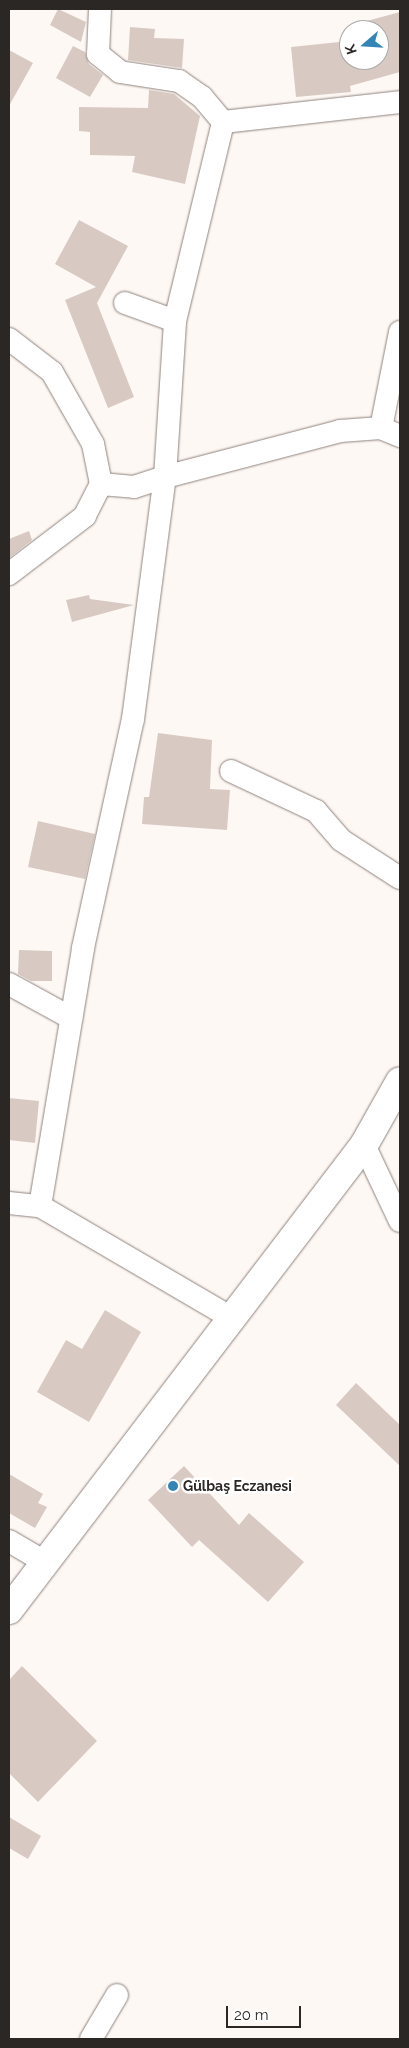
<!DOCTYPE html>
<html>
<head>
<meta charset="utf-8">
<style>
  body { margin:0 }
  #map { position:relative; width:409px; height:2048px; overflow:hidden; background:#fef8f5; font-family:Raleway,sans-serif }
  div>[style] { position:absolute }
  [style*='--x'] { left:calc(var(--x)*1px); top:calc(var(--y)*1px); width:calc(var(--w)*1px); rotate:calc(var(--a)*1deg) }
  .building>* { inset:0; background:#d8cac3 }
  .roads { filter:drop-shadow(0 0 1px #8f837c) drop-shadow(0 0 1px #8f837c) }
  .street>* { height:22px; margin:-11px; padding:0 11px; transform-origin:11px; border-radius:11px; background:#fff }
  .secondary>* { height:28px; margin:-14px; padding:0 14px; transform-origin:14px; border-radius:14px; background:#fff }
  .dots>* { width:14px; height:14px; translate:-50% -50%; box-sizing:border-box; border:2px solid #fff; border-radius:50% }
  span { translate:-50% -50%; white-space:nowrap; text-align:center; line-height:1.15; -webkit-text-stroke:5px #fff; paint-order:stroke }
  .poi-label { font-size:14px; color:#2b2724; font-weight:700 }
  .left { translate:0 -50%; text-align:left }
  .frame { position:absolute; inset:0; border:10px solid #2b2724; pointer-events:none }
  .north { position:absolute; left:339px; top:20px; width:50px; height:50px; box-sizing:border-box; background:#fff; border:1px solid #aaa9a7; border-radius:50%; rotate:251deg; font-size:14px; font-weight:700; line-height:20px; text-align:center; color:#2b2724 }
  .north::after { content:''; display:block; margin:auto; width:18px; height:22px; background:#3584b6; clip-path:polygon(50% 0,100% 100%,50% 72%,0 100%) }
  .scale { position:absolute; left:226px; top:2006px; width:75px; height:22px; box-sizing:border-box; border:2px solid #2b2724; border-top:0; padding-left:6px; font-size:15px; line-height:18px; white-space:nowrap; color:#2b2724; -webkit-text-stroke:4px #fff; paint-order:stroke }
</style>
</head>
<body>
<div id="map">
  <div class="building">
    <i style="clip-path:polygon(58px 9px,86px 22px,81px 42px,50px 25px)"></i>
    <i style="clip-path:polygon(400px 12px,400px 72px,350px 86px,351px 92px,296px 97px,291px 47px,349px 41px,349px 60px,379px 60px,379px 30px,365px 30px,363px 22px)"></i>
    <i style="clip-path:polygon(130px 27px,155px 29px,154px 38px,184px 39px,182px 68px,128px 60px)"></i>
    <i style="clip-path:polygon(73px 46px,85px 52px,89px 64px,103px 75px,90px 97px,56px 78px)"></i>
    <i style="clip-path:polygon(9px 50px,33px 63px,9px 106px)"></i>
    <i style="clip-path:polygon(149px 90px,174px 94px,200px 116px,185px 184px,132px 172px,135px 156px,90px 155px,90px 132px,79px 131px,79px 107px,148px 108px)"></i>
    <i style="clip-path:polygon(79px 220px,128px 246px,97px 303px,134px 397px,108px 408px,65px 300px,96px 287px,55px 264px)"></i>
    <i style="clip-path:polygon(29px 531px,32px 540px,9px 558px,9px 539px)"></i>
    <i style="clip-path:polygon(89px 595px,90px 599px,134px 605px,72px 622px,66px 600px)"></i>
    <i style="clip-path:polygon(158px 733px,212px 740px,210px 789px,230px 790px,227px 830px,142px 824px,144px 797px,149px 797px)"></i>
    <i style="clip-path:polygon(38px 821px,95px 834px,85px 879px,28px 867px)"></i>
    <i style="clip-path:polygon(19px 950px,52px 951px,52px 981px,31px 981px,18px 974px)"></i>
    <i style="clip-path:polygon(9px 1098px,39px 1101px,35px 1143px,9px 1140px)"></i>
    <i style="clip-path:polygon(105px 1310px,141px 1332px,89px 1422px,37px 1392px,66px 1340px,82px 1349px)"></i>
    <i style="clip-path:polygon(356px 1383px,400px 1425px,400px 1466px,336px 1405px)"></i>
    <i style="clip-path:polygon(184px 1466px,239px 1525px,249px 1513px,304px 1562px,268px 1602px,199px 1540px,192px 1547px,148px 1500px)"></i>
    <i style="clip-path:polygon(9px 1474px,43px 1494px,38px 1503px,47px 1507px,35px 1528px,9px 1513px)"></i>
    <i style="clip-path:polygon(22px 1666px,97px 1741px,38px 1802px,9px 1773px,9px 1680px)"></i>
    <i style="clip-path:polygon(9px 1817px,41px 1836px,28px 1859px,9px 1848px)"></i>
  </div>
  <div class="roads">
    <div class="street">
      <i style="--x:100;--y:9;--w:45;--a:92.5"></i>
      <i style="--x:98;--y:54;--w:28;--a:39"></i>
      <i style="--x:120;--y:72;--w:60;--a:8.7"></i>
      <i style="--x:179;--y:81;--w:28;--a:35"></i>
      <i style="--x:202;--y:97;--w:33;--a:50"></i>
      <i style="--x:223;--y:122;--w:178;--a:-6.4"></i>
      <i style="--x:125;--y:303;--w:53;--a:19.8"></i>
      <i style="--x:9;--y:339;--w:54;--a:37.5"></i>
      <i style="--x:52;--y:372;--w:83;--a:60.3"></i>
      <i style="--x:93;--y:444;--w:41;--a:78.7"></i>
      <i style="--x:101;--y:484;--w:36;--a:117"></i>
      <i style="--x:85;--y:516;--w:96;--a:142.7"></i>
      <i style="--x:381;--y:428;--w:98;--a:-78.8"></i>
      <i style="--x:101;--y:484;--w:33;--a:5"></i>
      <i style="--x:134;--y:487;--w:33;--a:-18"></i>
      <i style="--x:165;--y:477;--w:156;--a:-86.3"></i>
      <i style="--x:175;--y:321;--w:205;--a:-76.4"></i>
      <i style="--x:231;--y:771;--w:94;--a:25.2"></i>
      <i style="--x:316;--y:811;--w:38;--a:49"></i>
      <i style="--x:341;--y:840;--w:70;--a:32.8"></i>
      <i style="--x:9;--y:984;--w:71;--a:28.7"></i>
      <i style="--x:364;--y:1145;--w:84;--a:64.7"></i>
      <i style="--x:9;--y:1203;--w:31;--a:6"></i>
      <i style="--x:40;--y:1206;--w:222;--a:30.3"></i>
      <i style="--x:40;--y:1206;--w:262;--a:-80.5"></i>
      <i style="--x:83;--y:948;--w:234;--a:-77.7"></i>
      <i style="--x:133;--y:719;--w:244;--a:-82.5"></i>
      <i style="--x:165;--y:477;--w:181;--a:-14.7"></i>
      <i style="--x:340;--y:431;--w:41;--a:-4.2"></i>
      <i style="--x:381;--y:428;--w:21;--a:23"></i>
      <i style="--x:9;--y:1541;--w:42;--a:30.3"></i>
      <i style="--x:91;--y:2039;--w:51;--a:-59.4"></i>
    </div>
    <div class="secondary">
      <i style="--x:9;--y:1610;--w:585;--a:-52.64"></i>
      <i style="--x:364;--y:1145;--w:73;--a:-60.6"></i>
    </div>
  </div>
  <div class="dots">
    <i style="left:173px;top:1486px;background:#3584b6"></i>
  </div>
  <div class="poi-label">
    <span class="left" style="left:183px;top:1486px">Gülbaş Eczanesi</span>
  </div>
  <div class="frame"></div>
  <div class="north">K</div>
  <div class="scale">20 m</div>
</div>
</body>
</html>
